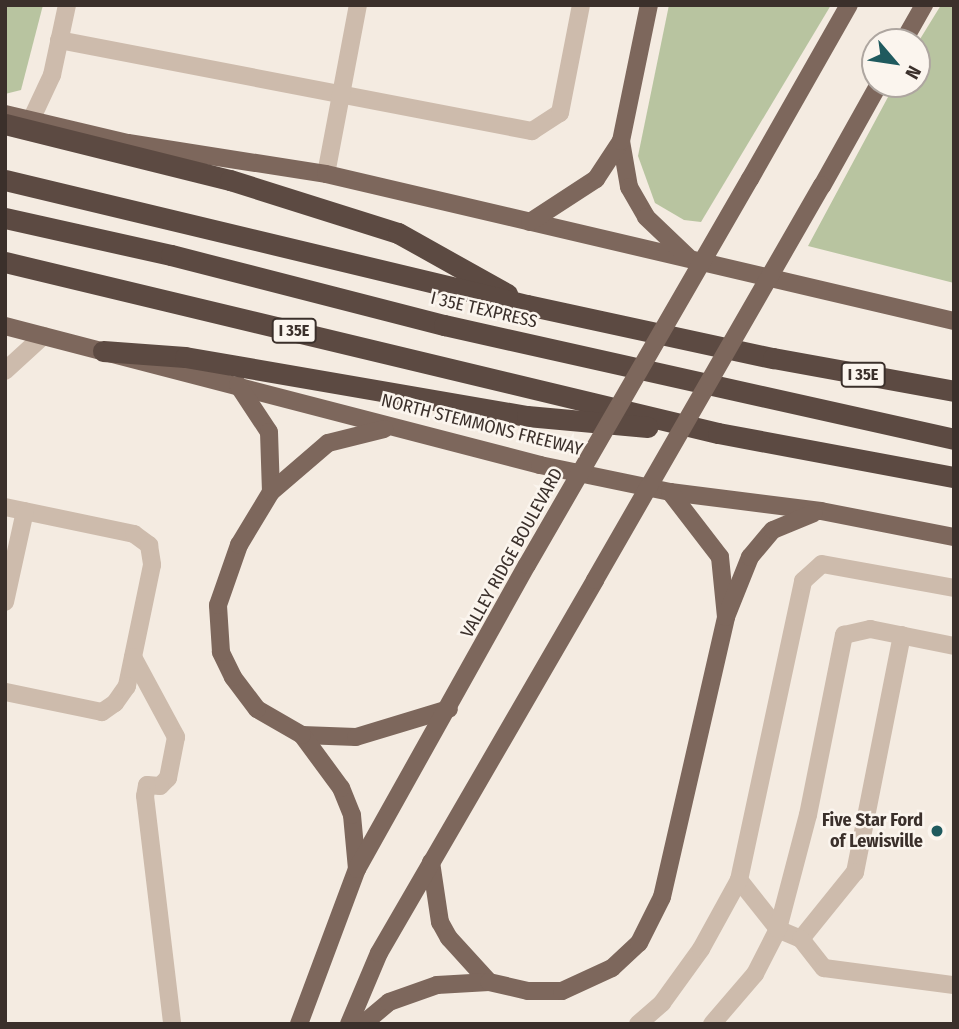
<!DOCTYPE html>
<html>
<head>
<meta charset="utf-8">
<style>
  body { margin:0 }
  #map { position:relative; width:959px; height:1029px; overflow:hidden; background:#f4ebe1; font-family:"Fira Sans Condensed",sans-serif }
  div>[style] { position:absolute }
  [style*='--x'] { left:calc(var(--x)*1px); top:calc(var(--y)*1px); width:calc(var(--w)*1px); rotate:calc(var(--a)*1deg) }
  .green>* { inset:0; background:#b8c4a0 }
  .minor>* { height:18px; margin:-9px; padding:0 9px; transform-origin:9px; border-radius:9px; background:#cdbbac }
  .major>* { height:18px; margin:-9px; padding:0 9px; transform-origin:9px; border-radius:9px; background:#7d675c }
  .highway>* { height:21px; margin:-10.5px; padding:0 10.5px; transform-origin:10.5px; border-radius:10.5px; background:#5c4a42 }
  .major-bridge>* { height:18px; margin:-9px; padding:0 9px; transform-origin:9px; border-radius:9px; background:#7d675c }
  .dots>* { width:19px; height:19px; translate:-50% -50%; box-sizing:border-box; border:4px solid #fbf5ee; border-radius:50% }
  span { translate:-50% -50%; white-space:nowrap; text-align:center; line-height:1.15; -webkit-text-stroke:5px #fbf5ee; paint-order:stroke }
  .shield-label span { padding:2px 5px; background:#fbf5ee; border:2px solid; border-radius:5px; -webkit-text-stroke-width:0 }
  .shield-label { font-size:16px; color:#3b302b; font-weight:700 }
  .street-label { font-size:18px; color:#3b302b }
  .poi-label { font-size:18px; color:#3b302b; font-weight:700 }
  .right { translate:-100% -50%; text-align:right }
  .frame { position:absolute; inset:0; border:7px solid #3b302b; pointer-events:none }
  .north { position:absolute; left:861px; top:28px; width:70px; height:70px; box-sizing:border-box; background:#fbf5ee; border:2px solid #aea6a0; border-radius:50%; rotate:119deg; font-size:19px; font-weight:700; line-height:28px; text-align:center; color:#3b302b }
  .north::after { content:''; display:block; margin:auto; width:24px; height:32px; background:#1f5a5e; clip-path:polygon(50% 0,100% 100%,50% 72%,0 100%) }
</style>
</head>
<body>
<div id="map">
  <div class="green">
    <i style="clip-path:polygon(5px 5px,43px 5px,21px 90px,5px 94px)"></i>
    <i style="clip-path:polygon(669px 5px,831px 5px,701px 222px,684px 220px,655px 203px,638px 156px)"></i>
    <i style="clip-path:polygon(941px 5px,954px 5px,954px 283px,808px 246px,895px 84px,917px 84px,917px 44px)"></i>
  </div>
  <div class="minor">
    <i style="--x:59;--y:40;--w:482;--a:10.9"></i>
    <i style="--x:532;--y:131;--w:33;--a:-33"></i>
    <i style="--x:560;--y:113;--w:110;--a:-79"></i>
    <i style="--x:31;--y:120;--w:50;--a:-65"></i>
    <i style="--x:52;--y:75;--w:72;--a:-77.9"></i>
    <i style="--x:326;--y:174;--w:172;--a:-79.3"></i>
    <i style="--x:5;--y:371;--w:52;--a:-42.6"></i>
    <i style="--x:5;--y:507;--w:132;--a:11.8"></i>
    <i style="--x:134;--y:534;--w:19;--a:36"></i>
    <i style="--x:149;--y:545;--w:20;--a:81"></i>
    <i style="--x:152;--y:565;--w:124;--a:101.7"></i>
    <i style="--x:127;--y:686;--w:21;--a:125"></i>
    <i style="--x:115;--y:703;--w:16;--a:145"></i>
    <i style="--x:102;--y:712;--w:99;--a:-168.3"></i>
    <i style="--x:5;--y:602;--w:93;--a:-77.6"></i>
    <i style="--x:902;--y:635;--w:242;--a:101.2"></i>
    <i style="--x:855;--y:872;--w:86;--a:128.9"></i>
    <i style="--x:801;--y:939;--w:25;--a:-157"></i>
    <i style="--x:778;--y:929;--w:63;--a:-128.5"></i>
    <i style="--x:739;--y:880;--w:306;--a:-77.9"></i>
    <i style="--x:803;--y:581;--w:25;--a:-42"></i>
    <i style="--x:822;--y:564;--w:134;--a:10.3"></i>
    <i style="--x:133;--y:657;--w:91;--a:61.7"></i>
    <i style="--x:176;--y:737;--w:42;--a:101"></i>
    <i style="--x:168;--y:778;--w:11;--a:135"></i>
    <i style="--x:160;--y:786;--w:13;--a:-176"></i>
    <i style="--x:147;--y:785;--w:11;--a:100"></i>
    <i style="--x:145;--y:796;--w:230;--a:83.2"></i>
    <i style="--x:801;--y:939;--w:37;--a:52"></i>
    <i style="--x:824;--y:968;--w:131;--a:7.5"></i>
    <i style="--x:638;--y:1024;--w:32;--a:-41"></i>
    <i style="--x:662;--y:1003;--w:67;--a:-54.2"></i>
    <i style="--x:701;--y:949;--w:79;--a:-61.2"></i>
    <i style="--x:712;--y:1024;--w:66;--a:-49.3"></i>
    <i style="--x:755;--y:974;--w:51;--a:-62.9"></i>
    <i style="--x:778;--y:929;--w:118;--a:-75.3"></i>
    <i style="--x:808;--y:815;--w:184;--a:-78.7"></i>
    <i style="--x:844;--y:635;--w:27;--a:-13"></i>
    <i style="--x:870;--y:629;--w:86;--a:11.4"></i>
  </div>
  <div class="major">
    <i style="--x:903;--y:42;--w:43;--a:-60.4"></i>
    <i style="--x:5;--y:114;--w:126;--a:13.3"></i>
    <i style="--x:128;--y:143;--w:200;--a:8.9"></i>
    <i style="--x:326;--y:174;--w:645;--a:13.17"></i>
    <i style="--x:621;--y:141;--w:47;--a:80.1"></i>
    <i style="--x:629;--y:187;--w:34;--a:60"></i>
    <i style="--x:646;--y:217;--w:59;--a:43.6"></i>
    <i style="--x:750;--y:179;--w:200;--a:-60.4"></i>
    <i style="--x:822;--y:186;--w:117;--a:-60.8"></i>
    <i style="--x:530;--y:222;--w:79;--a:-33.1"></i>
    <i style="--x:596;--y:179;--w:45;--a:-56.7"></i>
    <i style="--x:621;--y:141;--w:139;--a:-78.4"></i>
    <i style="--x:5;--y:326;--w:553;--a:14.56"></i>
    <i style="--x:540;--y:465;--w:133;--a:11.7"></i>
    <i style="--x:670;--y:492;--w:152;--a:7.2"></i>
    <i style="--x:821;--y:511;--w:136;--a:11.1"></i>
    <i style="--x:238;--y:385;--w:56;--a:56.6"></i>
    <i style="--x:269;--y:432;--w:60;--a:88.1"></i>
    <i style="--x:670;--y:492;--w:82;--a:52.4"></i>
    <i style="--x:720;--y:557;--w:60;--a:84.3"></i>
    <i style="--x:302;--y:735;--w:54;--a:2.1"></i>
    <i style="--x:356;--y:737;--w:97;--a:-16.8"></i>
    <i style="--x:431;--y:862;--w:61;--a:81.5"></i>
    <i style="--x:440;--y:922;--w:18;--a:61"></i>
    <i style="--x:449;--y:938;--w:59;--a:47.7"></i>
    <i style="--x:357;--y:869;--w:54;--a:-95.3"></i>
    <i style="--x:352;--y:815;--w:29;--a:-112"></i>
    <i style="--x:341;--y:788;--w:66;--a:-126.3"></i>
    <i style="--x:302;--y:735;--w:52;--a:-150"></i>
    <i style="--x:257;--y:709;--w:40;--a:-127"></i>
    <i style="--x:233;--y:677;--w:28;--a:-116"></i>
    <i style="--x:221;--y:652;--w:47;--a:-93.7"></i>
    <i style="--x:218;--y:605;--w:64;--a:-70.7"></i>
    <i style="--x:239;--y:545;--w:62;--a:-58.9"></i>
    <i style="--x:271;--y:492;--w:75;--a:-40.7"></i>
    <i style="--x:328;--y:443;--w:58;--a:-14"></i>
    <i style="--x:299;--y:1024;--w:165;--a:-69.5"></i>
    <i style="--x:357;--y:869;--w:348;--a:-60.8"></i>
    <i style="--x:349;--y:1024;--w:77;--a:-67.1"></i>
    <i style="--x:379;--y:953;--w:431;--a:-59.9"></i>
    <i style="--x:363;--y:1024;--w:34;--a:-40"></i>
    <i style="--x:389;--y:1002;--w:51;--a:-19.5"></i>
    <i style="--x:437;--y:985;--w:52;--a:-3.3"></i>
    <i style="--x:489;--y:982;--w:40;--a:13"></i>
    <i style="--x:528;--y:991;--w:34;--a:0"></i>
    <i style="--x:562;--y:991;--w:55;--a:-24.7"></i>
    <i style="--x:612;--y:968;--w:37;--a:-43"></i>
    <i style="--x:639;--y:943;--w:51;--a:-63.4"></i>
    <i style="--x:662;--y:897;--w:287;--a:-77.1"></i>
    <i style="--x:726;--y:617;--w:65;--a:-68.2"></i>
    <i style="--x:750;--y:557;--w:35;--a:-50"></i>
    <i style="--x:773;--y:530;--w:44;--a:-22.5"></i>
  </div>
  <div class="highway">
    <i style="--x:5;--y:124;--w:232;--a:14"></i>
    <i style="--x:230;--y:180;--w:176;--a:17.5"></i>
    <i style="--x:398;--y:233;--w:125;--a:29.2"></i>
    <i style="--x:5;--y:180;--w:537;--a:13.47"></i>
    <i style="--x:527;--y:305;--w:252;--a:12.2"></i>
    <i style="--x:773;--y:358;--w:184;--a:10.3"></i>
    <i style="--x:5;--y:218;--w:170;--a:12.6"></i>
    <i style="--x:171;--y:255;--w:282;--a:14.4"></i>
    <i style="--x:444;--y:325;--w:523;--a:12.6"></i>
    <i style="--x:5;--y:262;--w:733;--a:13.49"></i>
    <i style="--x:718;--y:433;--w:240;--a:10.6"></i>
    <i style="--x:103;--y:351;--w:82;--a:4.2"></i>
    <i style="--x:185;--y:357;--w:347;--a:9.8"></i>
    <i style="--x:527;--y:416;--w:121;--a:5.2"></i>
  </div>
  <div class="major-bridge">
    <i style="--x:527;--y:565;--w:446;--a:-60"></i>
    <i style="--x:595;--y:580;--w:455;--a:-60.1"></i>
  </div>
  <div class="dots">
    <i style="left:937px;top:831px;background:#1f5a5e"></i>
  </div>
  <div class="shield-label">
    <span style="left:294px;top:331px">I 35E</span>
    <span style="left:863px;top:375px">I 35E</span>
  </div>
  <div class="street-label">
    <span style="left:484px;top:310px;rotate:13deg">I 35E TEXPRESS</span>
    <span style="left:482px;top:425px;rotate:14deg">NORTH STEMMONS FREEWAY</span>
    <span style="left:512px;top:553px;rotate:-61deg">VALLEY RIDGE BOULEVARD</span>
  </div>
  <div class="poi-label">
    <span class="right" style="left:923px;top:831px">Five Star Ford<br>of Lewisville</span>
  </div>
  <div class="frame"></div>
  <div class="north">N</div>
</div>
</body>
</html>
